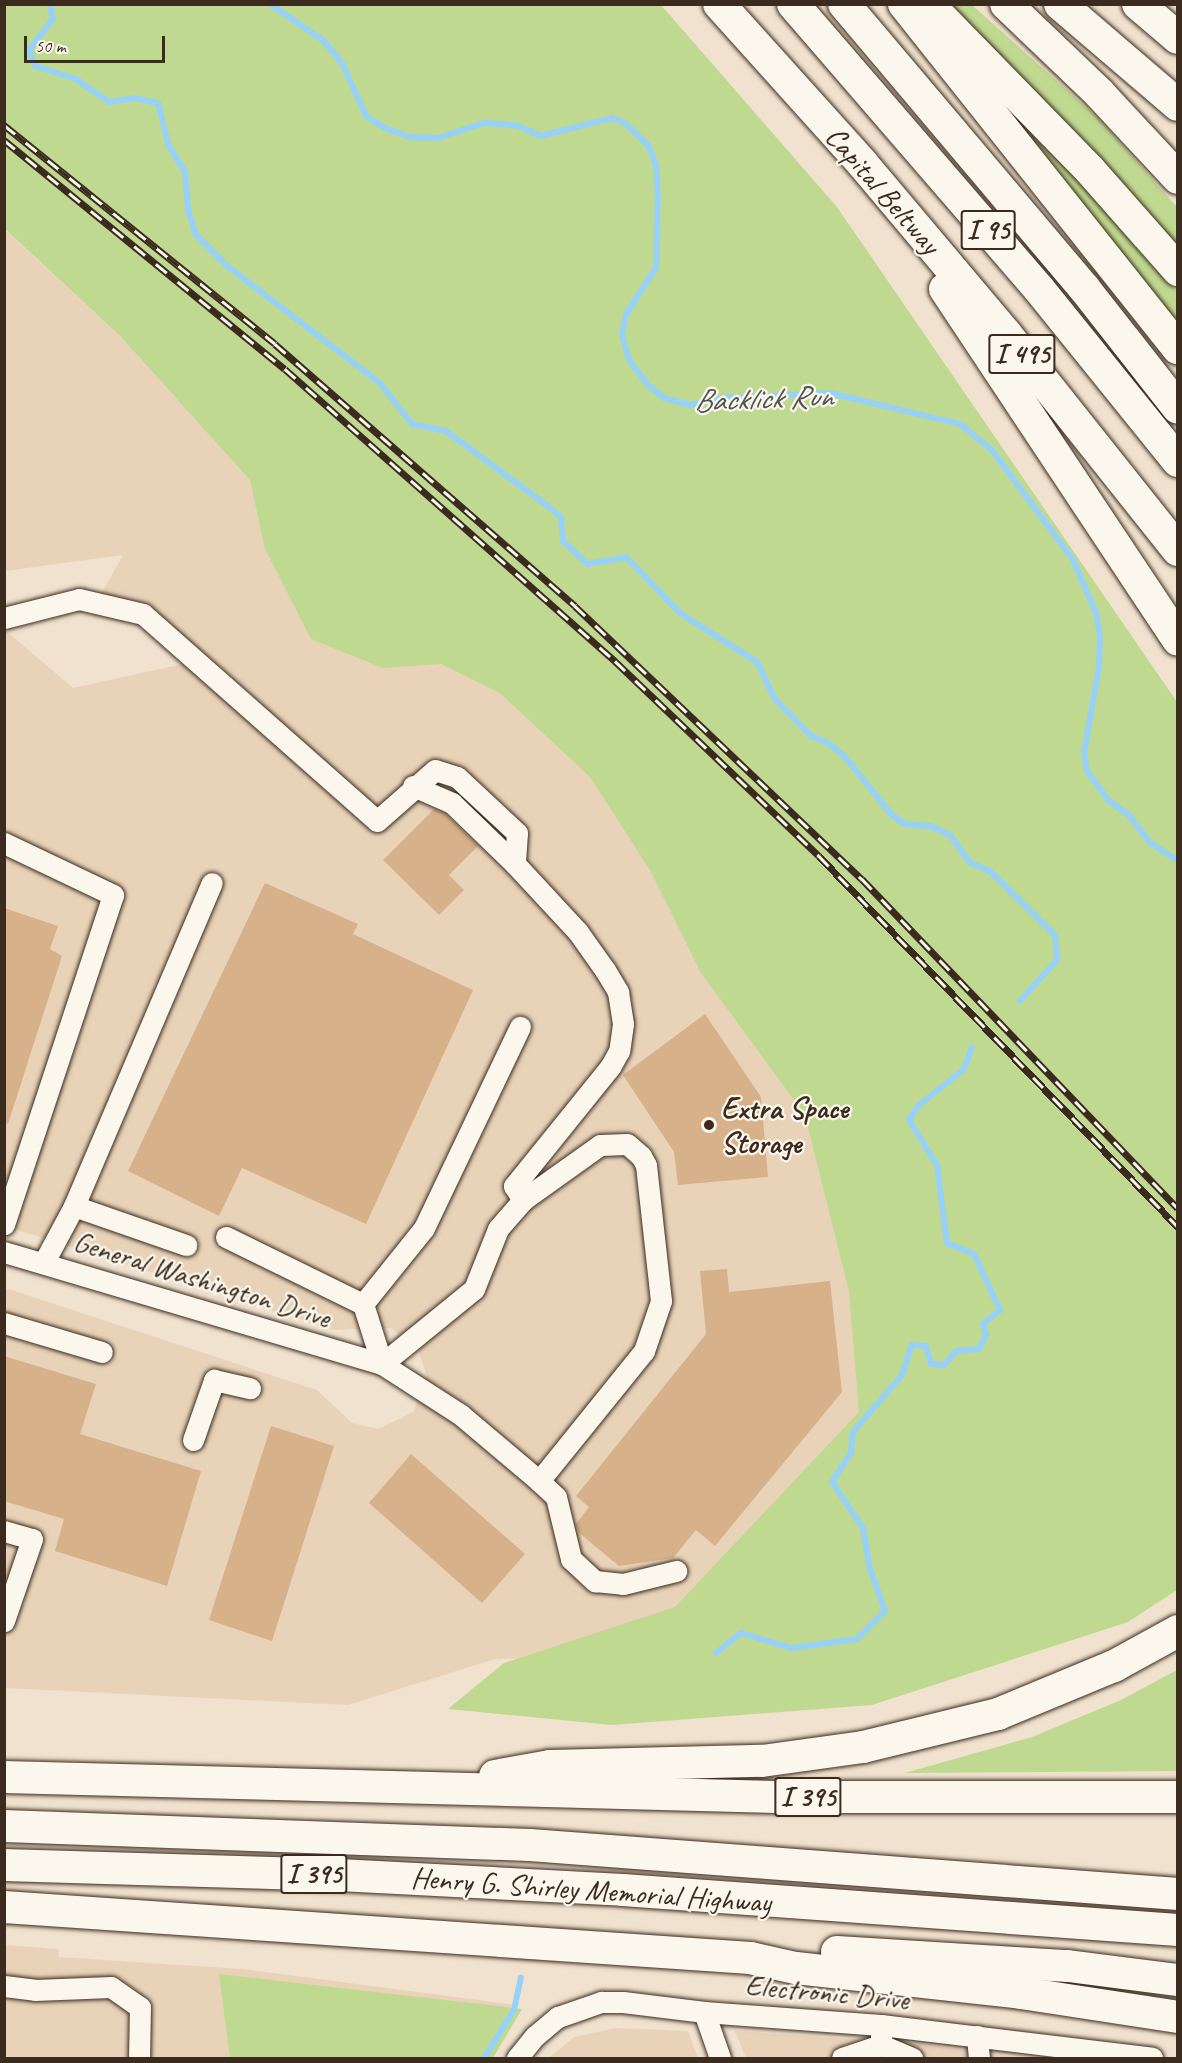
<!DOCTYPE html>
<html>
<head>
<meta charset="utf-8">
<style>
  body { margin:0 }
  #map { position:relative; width:1182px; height:2063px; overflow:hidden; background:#f0e2ce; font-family:Caveat,sans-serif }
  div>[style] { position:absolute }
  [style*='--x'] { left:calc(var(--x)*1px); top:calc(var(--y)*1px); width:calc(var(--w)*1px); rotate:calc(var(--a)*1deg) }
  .built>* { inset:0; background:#e8d3b9 }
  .green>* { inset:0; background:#bfd990 }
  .stream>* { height:6px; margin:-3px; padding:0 3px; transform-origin:3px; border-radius:3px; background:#97d1f7 }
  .building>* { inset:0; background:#d7b189 }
  .roads { filter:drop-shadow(0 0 2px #3b2a1e) drop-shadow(0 0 2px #3b2a1e) }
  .minor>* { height:21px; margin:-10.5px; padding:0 10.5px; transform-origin:10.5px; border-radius:10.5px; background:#fbf7ec }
  .highway>* { height:32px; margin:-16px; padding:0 16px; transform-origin:16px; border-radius:16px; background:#fbf7ec }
  .rail>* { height:7px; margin-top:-3.5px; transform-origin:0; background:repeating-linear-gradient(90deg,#fbf7ec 0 14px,#3b2a1e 0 28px); box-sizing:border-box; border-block:2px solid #3b2a1e }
  .dots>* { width:16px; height:16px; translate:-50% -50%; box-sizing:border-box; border:3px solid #fbf7ec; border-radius:50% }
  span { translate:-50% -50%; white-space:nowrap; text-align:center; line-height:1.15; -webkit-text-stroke:4.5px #fbf7ec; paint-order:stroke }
  .shield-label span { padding:2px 4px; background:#fbf7ec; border:2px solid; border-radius:4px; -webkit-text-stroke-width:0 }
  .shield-label { font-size:28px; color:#3b2a1e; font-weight:700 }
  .street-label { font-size:30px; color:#3b2a1e }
  .poi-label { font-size:30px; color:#3b2a1e; font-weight:700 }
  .left { translate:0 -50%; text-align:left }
  .water-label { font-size:32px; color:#525454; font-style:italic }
  .frame { position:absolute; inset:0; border:6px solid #3b2a1e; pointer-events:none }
  .scale { position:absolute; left:24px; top:36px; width:141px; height:27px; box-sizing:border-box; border:3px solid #3b2a1e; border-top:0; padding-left:8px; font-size:18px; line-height:21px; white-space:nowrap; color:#3b2a1e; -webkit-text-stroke:4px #fbf7ec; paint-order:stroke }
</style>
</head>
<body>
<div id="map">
  <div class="built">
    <i style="clip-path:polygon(4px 229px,120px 336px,175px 397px,587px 724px,1177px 1502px,570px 1658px,495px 1659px,348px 1705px,5px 1688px,5px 1288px,317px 1390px,352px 1423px,378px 1429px,413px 1412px,427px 1377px,418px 1349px,391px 1328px,334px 1330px,5px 1226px,5px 630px,73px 688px,197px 661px,174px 637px,113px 612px,80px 612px,84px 586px,99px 598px,123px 555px,5px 571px)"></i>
    <i style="clip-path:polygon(4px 1945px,58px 1949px,59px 1957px,242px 1969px,516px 2005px,485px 2058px,5px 2058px)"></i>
    <i style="clip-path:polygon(616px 2028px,688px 2031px,698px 2058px,549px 2058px,574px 2037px)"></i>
    <i style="clip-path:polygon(735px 2031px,920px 2044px,1020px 2058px,746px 2058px)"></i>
  </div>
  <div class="green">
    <i style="clip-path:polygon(4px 5px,661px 5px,837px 207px,1177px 702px,1177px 1590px,1128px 1622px,872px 1705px,612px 1725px,448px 1709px,504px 1663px,675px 1607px,859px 1412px,849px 1291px,805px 1115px,701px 973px,650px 870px,590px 777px,500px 693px,441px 664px,383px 668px,311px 639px,265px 549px,250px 480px,120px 336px,5px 229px)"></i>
    <i style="clip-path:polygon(946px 5px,972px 5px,1098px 118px,1177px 207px,1177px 251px)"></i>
    <i style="clip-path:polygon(1017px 121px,1063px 164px,1177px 292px,1177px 328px)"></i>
    <i style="clip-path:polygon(1177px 1670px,1177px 1771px,905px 1773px,1032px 1737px,1121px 1700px)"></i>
    <i style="clip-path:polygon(219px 1974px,522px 2009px,493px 2058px,230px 2058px)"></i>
  </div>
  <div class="stream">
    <i style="--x:50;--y:4;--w:15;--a:79"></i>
    <i style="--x:53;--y:19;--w:39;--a:128"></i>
    <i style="--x:29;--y:50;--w:17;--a:69"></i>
    <i style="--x:35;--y:66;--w:43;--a:17.6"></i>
    <i style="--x:76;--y:79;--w:40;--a:34.9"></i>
    <i style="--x:109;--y:102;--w:25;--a:-9"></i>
    <i style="--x:134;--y:98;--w:25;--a:12"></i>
    <i style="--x:158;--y:103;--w:44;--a:75.7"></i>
    <i style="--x:169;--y:146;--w:31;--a:58"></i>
    <i style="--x:185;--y:172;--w:38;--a:85"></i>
    <i style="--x:188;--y:210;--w:26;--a:72"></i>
    <i style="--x:196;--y:235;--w:42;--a:45"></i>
    <i style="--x:226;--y:265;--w:194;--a:37.5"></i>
    <i style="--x:380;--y:383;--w:52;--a:52"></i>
    <i style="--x:412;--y:424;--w:35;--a:12"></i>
    <i style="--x:446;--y:431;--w:128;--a:36.4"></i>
    <i style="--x:549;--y:507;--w:16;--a:40"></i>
    <i style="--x:561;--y:517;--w:24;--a:85"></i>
    <i style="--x:563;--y:541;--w:34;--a:43"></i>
    <i style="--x:588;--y:564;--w:39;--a:-10"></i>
    <i style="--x:626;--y:557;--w:78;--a:46"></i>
    <i style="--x:680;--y:613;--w:91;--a:32.5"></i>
    <i style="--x:757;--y:662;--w:41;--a:64.1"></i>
    <i style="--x:775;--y:699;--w:52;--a:45.8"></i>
    <i style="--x:811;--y:736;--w:18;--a:22"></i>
    <i style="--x:828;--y:743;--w:22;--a:39"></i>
    <i style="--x:845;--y:757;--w:75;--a:51"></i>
    <i style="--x:892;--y:815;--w:16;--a:35"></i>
    <i style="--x:905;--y:824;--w:25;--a:5"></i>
    <i style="--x:930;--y:826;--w:22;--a:24"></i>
    <i style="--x:950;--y:835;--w:34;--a:54"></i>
    <i style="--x:970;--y:863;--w:22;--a:22"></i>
    <i style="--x:990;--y:871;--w:91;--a:44.6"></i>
    <i style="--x:1055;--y:935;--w:25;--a:85"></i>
    <i style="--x:1057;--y:960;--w:55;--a:132.1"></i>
    <i style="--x:270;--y:4;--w:65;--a:34.4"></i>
    <i style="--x:324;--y:41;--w:28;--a:51"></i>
    <i style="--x:342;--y:63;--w:58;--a:65.6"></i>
    <i style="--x:366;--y:116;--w:22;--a:32"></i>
    <i style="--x:385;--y:128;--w:27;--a:20"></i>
    <i style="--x:410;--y:137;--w:28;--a:2"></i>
    <i style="--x:438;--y:138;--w:48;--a:-18.1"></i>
    <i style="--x:484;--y:123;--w:32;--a:4"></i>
    <i style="--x:516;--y:125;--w:27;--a:24"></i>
    <i style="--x:541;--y:136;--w:73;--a:-14.2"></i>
    <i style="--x:612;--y:118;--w:14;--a:21"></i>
    <i style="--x:625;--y:123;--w:32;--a:44"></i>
    <i style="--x:648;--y:145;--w:22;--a:68"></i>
    <i style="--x:656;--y:165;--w:26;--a:86"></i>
    <i style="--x:658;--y:191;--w:77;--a:91.5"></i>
    <i style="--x:656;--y:268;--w:55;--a:123.1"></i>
    <i style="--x:626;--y:314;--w:21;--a:101"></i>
    <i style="--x:622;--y:335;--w:26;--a:74"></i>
    <i style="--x:629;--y:360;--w:30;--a:53"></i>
    <i style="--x:647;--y:384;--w:22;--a:39"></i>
    <i style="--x:664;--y:398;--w:27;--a:15"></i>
    <i style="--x:690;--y:405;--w:35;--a:-12"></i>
    <i style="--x:724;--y:398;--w:106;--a:-2.7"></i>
    <i style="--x:830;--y:393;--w:134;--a:13.4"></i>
    <i style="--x:960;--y:424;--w:41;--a:39.1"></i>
    <i style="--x:992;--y:450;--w:137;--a:53.6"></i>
    <i style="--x:1073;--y:560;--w:58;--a:66.5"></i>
    <i style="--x:1096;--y:613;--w:23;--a:80"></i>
    <i style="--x:1100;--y:636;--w:31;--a:92"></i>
    <i style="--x:1099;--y:667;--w:87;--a:99.9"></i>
    <i style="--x:1084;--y:753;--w:18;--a:81"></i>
    <i style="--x:1087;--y:771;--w:36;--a:54"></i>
    <i style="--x:1108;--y:800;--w:26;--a:36"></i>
    <i style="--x:1129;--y:815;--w:34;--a:53"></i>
    <i style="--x:1149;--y:842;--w:35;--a:33"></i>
    <i style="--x:716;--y:1653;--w:32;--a:-39"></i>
    <i style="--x:741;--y:1633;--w:52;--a:16.7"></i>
    <i style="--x:791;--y:1648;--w:67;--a:-7.8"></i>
    <i style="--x:857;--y:1639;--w:40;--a:-45"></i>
    <i style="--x:885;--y:1611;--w:45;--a:-109.7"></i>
    <i style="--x:870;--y:1569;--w:42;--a:-99.7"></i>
    <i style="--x:863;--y:1528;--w:55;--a:-124"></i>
    <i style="--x:832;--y:1482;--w:35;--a:-57"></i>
    <i style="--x:851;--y:1453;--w:21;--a:-85"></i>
    <i style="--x:853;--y:1432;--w:75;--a:-49.3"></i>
    <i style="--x:902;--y:1375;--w:32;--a:-72"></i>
    <i style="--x:912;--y:1345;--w:14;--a:4"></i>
    <i style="--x:926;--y:1346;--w:19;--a:74"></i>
    <i style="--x:931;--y:1364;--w:13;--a:4"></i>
    <i style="--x:944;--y:1365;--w:18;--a:-49"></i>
    <i style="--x:956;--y:1351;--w:23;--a:-5"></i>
    <i style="--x:979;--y:1349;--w:16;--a:-63"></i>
    <i style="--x:986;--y:1335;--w:11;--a:-105"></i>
    <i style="--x:983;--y:1324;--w:22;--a:-39"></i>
    <i style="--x:1000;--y:1310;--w:62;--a:-114.9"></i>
    <i style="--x:974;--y:1254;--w:29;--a:-158"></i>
    <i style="--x:947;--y:1243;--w:79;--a:-97.3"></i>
    <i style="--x:937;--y:1165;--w:53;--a:-121.9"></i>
    <i style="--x:909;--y:1120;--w:17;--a:-57"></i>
    <i style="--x:918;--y:1106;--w:59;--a:-38.8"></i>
    <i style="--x:964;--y:1069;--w:23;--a:-70"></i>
    <i style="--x:484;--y:2058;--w:57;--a:-58"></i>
    <i style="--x:514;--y:2010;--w:33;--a:-78"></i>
  </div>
  <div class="building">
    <i style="clip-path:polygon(434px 809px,445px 814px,478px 846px,449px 875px,464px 890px,439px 915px,383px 860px)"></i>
    <i style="clip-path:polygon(265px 883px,358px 924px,353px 934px,473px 990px,366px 1224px,242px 1168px,219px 1216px,128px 1171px)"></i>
    <i style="clip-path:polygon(4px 908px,58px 926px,50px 949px,62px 956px,8px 1124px,4px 1123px)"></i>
    <i style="clip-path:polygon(705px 1014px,761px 1097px,768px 1177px,678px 1185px,674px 1152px,623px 1075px)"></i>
    <i style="clip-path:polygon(727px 1269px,729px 1292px,830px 1281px,842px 1392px,715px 1546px,696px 1530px,673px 1558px,619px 1566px,578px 1532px,576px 1524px,589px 1507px,576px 1496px,706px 1334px,700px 1271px)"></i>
    <i style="clip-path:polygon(4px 1356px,96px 1384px,80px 1434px,201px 1471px,167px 1586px,55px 1551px,64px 1519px,4px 1501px)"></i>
    <i style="clip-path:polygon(271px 1426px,334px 1446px,272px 1641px,209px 1620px)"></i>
    <i style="clip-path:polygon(411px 1454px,525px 1554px,482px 1603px,369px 1503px)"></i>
  </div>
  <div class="roads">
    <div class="minor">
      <i style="--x:4;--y:618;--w:77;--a:-14.2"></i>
      <i style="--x:79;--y:599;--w:66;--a:13.2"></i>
      <i style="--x:143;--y:614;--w:312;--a:41.5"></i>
      <i style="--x:377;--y:821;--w:77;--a:-41.3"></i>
      <i style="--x:435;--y:770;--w:23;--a:18"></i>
      <i style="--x:457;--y:777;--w:82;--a:43"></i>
      <i style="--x:517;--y:833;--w:31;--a:94"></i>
      <i style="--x:515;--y:864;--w:93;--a:47.2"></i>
      <i style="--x:578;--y:932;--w:47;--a:54.6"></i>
      <i style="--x:605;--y:970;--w:26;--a:59"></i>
      <i style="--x:618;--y:992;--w:32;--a:81"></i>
      <i style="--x:623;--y:1024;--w:27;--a:98"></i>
      <i style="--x:619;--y:1051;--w:18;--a:119"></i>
      <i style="--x:610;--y:1067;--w:153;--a:128.9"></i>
      <i style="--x:514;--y:1186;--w:17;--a:57"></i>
      <i style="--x:413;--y:786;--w:43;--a:23.6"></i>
      <i style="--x:452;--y:803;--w:88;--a:44.1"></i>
      <i style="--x:4;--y:843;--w:121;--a:25.5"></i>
      <i style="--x:113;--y:895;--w:347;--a:108.3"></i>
      <i style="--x:74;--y:1206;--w:119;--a:19.2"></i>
      <i style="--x:226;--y:1237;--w:153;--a:26.1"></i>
      <i style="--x:363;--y:1304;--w:63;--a:72.4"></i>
      <i style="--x:4;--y:1252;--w:394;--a:16.5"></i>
      <i style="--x:382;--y:1364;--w:94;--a:32.8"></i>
      <i style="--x:461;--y:1415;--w:102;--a:40.2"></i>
      <i style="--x:539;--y:1481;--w:167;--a:-51.1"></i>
      <i style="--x:644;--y:1351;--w:53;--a:-71.2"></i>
      <i style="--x:661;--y:1301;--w:137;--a:-96.3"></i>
      <i style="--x:646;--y:1165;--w:10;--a:-119"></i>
      <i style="--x:641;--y:1156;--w:18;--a:-139"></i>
      <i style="--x:627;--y:1144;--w:27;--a:178"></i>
      <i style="--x:600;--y:1145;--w:95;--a:144.5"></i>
      <i style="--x:523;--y:1200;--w:38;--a:131"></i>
      <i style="--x:498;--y:1229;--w:65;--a:111.8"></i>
      <i style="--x:474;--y:1289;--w:119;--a:140.8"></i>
      <i style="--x:44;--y:1262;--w:64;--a:-61.8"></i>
      <i style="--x:74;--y:1206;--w:351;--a:-66.9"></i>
      <i style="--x:363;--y:1304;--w:97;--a:-51.2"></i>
      <i style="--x:424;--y:1228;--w:223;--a:-64.5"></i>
      <i style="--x:4;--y:1323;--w:102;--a:16.5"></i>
      <i style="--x:193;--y:1440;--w:64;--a:-70.7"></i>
      <i style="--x:214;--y:1380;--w:37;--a:13"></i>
      <i style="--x:539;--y:1481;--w:23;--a:43"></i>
      <i style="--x:556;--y:1497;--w:64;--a:76.4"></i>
      <i style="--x:571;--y:1559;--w:33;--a:43"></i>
      <i style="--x:595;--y:1581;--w:28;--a:6"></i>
      <i style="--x:623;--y:1584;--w:55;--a:-13.8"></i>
      <i style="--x:4;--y:1531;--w:29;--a:16"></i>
      <i style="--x:32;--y:1539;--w:87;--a:108.9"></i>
      <i style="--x:4;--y:1986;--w:31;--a:7"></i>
      <i style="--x:35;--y:1990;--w:76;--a:-2.3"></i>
      <i style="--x:111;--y:1987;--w:35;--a:35"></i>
      <i style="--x:140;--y:2007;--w:51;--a:91.1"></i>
      <i style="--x:704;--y:2012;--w:49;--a:70.8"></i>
      <i style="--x:977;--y:2036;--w:22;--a:85"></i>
      <i style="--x:881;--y:2045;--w:34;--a:23"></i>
      <i style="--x:517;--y:2058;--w:28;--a:-51"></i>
      <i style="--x:535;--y:2036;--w:30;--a:-40"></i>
      <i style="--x:558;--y:2017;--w:46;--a:-19.2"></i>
      <i style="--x:601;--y:2002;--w:22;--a:0"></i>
      <i style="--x:623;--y:2002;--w:82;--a:7"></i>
      <i style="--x:704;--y:2012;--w:177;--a:4.2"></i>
      <i style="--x:881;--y:2025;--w:273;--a:6.9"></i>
      <i style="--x:842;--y:2058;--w:41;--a:-18.4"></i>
      <i style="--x:881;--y:2045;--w:20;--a:-90"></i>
    </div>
    <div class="highway">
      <i style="--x:719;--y:4;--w:214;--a:48"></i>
      <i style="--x:862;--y:163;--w:224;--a:49.9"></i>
      <i style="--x:1006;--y:334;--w:276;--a:51.5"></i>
      <i style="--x:793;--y:4;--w:376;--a:49.2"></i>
      <i style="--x:1039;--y:289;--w:221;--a:51.1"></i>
      <i style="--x:844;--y:4;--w:372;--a:49.8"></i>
      <i style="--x:1084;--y:288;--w:152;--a:51.9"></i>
      <i style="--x:904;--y:4;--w:440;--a:51.5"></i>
      <i style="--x:928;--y:4;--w:231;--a:45.7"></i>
      <i style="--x:1089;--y:169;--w:135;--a:48.6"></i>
      <i style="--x:1006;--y:4;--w:129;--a:43.7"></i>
      <i style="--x:1099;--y:93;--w:116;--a:47.1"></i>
      <i style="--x:1060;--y:4;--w:155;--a:40.6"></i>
      <i style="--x:1138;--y:4;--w:52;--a:40.4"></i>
      <i style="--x:945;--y:289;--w:421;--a:56.4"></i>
      <i style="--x:495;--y:1776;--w:56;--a:-10.3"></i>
      <i style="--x:550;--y:1766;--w:212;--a:-1.4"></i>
      <i style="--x:762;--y:1761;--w:102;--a:-7.9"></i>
      <i style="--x:863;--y:1747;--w:139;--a:-13.7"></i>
      <i style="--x:998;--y:1714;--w:126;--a:-22.5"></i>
      <i style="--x:1114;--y:1666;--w:73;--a:-28.7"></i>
      <i style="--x:4;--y:1777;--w:773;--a:1.48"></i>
      <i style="--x:777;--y:1797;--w:401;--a:0"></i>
      <i style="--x:4;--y:1826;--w:526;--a:2.07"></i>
      <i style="--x:530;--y:1845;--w:650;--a:4.32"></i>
      <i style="--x:4;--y:1865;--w:335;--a:1.7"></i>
      <i style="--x:339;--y:1875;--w:284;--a:3"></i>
      <i style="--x:623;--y:1890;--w:556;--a:4.12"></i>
      <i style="--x:4;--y:1907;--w:748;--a:3.91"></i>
      <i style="--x:750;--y:1958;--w:47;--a:12.3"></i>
      <i style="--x:796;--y:1968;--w:227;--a:6.3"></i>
      <i style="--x:1022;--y:1993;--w:158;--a:8.7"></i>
      <i style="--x:837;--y:1952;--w:231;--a:3.5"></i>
      <i style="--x:1068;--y:1966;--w:111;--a:7.3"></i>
    </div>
  </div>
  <div class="rail">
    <i style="--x:4;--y:125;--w:348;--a:38.9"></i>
    <i style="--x:275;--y:344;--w:398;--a:41.1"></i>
    <i style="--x:575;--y:606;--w:396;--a:43.6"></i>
    <i style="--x:862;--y:879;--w:456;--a:46.2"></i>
    <i style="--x:4;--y:140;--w:362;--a:39.2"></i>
    <i style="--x:285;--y:369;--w:441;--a:41.5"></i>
    <i style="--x:615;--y:661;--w:282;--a:43.7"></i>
    <i style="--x:819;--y:856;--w:516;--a:45.94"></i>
  </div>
  <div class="dots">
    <i style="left:709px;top:1125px;background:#3b2a1e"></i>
  </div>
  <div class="shield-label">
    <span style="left:988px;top:230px">I 95</span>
    <span style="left:1022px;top:354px">I 495</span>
    <span style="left:808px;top:1797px">I 395</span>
    <span style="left:314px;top:1874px">I 395</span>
  </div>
  <div class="street-label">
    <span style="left:883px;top:190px;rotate:49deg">Capital Beltway</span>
    <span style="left:202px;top:1279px;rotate:17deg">General Washington Drive</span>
    <span style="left:591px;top:1890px;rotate:4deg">Henry G. Shirley Memorial Highway</span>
    <span style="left:827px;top:1992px;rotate:5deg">Electronic Drive</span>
  </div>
  <div class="poi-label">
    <span class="left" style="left:721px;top:1125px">Extra Space<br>Storage</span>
  </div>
  <div class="water-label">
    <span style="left:763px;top:399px;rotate:-2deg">Backlick Run</span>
  </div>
  <div class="frame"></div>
  <div class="scale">50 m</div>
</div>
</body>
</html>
